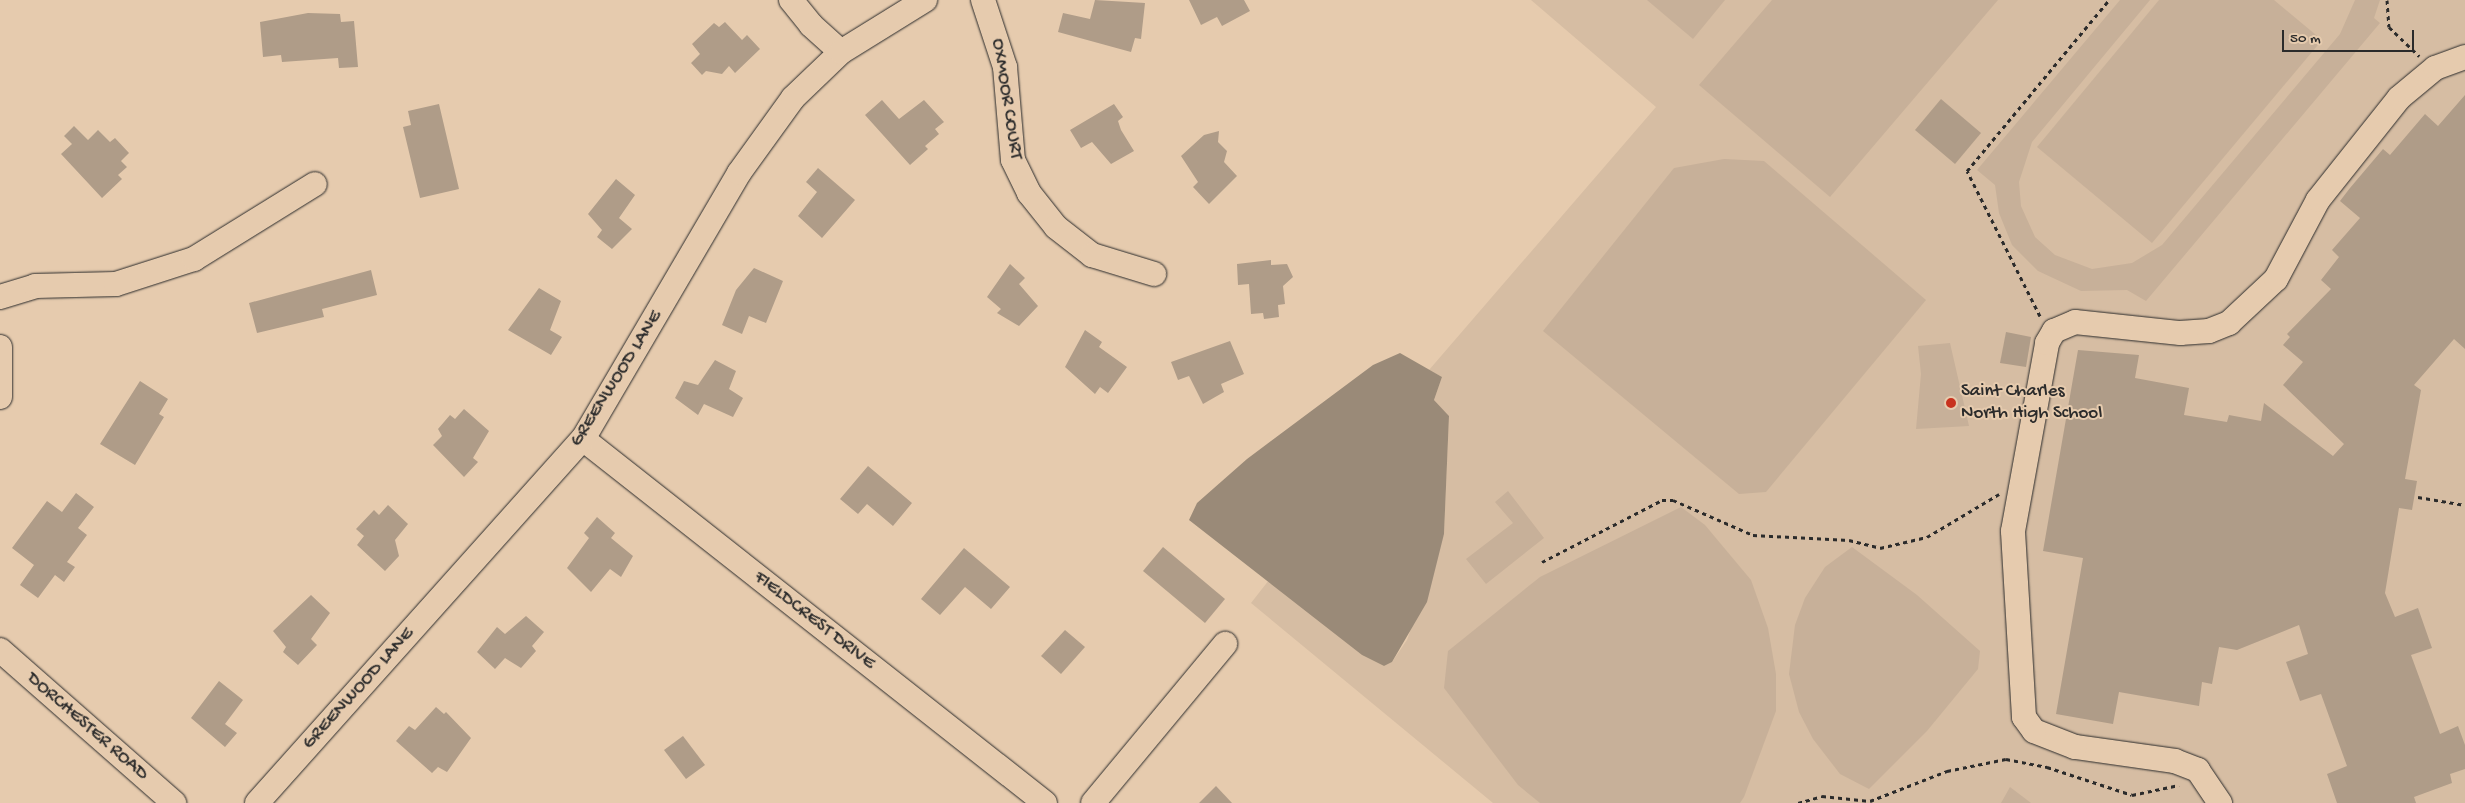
<!DOCTYPE html>
<html>
<head>
<meta charset="utf-8">
<style>
  body { margin:0 }
  #map { position:relative; width:2465px; height:803px; overflow:hidden; background:#e6cbae; font-family:"Gochi Hand",sans-serif }
  div>[style] { position:absolute }
  [style*='--x'] { left:calc(var(--x)*1px); top:calc(var(--y)*1px); width:calc(var(--w)*1px); rotate:calc(var(--a)*1deg) }
  .built>* { inset:0; background:#d6bda3 }
  .green>* { inset:0; background:#c7b099 }
  .water>* { inset:0; background:#9a8a78 }
  .building>* { inset:0; background:#af9c88 }
  .path>* { height:3px; margin-top:-1.5px; transform-origin:0; background:repeating-linear-gradient(90deg,#2b2b2b 0 4px,transparent 0 8px) }
  .roads { filter:drop-shadow(0 0 1px #2b2b2b) drop-shadow(0 0 1px #2b2b2b) }
  .minor>* { height:24px; margin:-12px; padding:0 12px; transform-origin:12px; border-radius:12px; background:#e6cbae }
  .dots>* { width:14px; height:14px; translate:-50% -50%; box-sizing:border-box; border:2px solid #e6cbae; border-radius:50% }
  span { translate:-50% -50%; white-space:nowrap; text-align:center; line-height:1.15; -webkit-text-stroke:4px #e6cbae; paint-order:stroke }
  .street-label { font-size:19px; color:#2b2b2b }
  .poi-label { font-size:19px; color:#2b2b2b }
  .left { translate:0 -50%; text-align:left }
  .scale { position:absolute; left:2282px; top:30px; width:132px; height:22px; box-sizing:border-box; border:2px solid #2b2b2b; border-top:0; padding-left:6px; font-size:15px; line-height:18px; white-space:nowrap; color:#2b2b2b; -webkit-text-stroke:4px #e6cbae; paint-order:stroke }
</style>
</head>
<body>
<div id="map">
  <div class="built">
    <i style="clip-path:polygon(1531px 0,2465px 0,2465px 803px,1493px 803px,1251px 603px,1269px 580px,1362px 655px,1384px 666px,1392px 662px,1407px 640px,1444px 534px,1449px 416px,1434px 400px,1442px 377px,1429px 370px,1656px 107px)"></i>
  </div>
  <div class="green">
    <i style="clip-path:polygon(1647px 0,1725px 0,1693px 39px)"></i>
    <i style="clip-path:polygon(1772px 0,1998px 0,1830px 197px,1699px 85px)"></i>
    <i style="clip-path:polygon(2120px 0,2150px 0,2032px 142px,2019px 182px,2021px 206px,2035px 237px,2055px 255px,2092px 269px,2132px 263px,2162px 245px,2340px 34px,2355px 0,2380px 0,2374px 18px,2380px 23px,2146px 301px,2127px 290px,2081px 291px,2038px 271px,2012px 245px,1999px 213px,1995px 185px,1977px 170px)"></i>
    <i style="clip-path:polygon(2159px 0,2274px 0,2322px 40px,2152px 243px,2037px 147px)"></i>
    <i style="clip-path:polygon(1724px 159px,1764px 161px,1926px 300px,1766px 492px,1739px 494px,1543px 331px,1674px 168px)"></i>
    <i style="clip-path:polygon(1950px 343px,1969px 426px,1916px 429px,1921px 374px,1918px 346px)"></i>
    <i style="clip-path:polygon(1508px 491px,1544px 538px,1486px 584px,1466px 559px,1513px 523px,1495px 502px)"></i>
    <i style="clip-path:polygon(1681px 507px,1705px 525px,1751px 580px,1768px 628px,1776px 674px,1776px 711px,1744px 797px,1740px 803px,1540px 803px,1518px 785px,1444px 688px,1448px 651px,1540px 577px)"></i>
    <i style="clip-path:polygon(1852px 547px,1917px 595px,1980px 651px,1978px 669px,1927px 731px,1869px 789px,1840px 774px,1813px 739px,1799px 712px,1789px 674px,1795px 625px,1805px 598px,1825px 567px)"></i>
    <i style="clip-path:polygon(2010px 787px,2031px 803px,2001px 803px)"></i>
  </div>
  <div class="water">
    <i style="clip-path:polygon(1400px 353px,1442px 377px,1434px 400px,1449px 416px,1444px 534px,1427px 602px,1392px 662px,1384px 666px,1362px 655px,1189px 520px,1197px 503px,1247px 459px,1373px 365px)"></i>
  </div>
  <div class="building">
    <i style="clip-path:polygon(1095px 0,1145px 3px,1141px 39px,1135px 38px,1131px 52px,1058px 32px,1063px 13px,1090px 19px)"></i>
    <i style="clip-path:polygon(1189px 0,1244px 0,1250px 11px,1222px 26px,1217px 17px,1201px 25px)"></i>
    <i style="clip-path:polygon(308px 13px,340px 14px,341px 22px,354px 21px,358px 67px,339px 68px,338px 58px,282px 62px,281px 55px,263px 57px,260px 22px)"></i>
    <i style="clip-path:polygon(725px 22px,742px 40px,747px 35px,760px 49px,735px 73px,729px 66px,722px 74px,706px 71px,702px 75px,691px 63px,700px 54px,692px 44px,714px 23px,719px 27px)"></i>
    <i style="clip-path:polygon(2465px 95px,2465px 349px,2454px 339px,2414px 385px,2421px 390px,2405px 479px,2417px 481px,2412px 510px,2399px 508px,2385px 593px,2395px 617px,2418px 608px,2432px 648px,2411px 655px,2440px 734px,2458px 726px,2465px 745px,2465px 769px,2450px 774px,2452px 783px,2414px 797px,2416px 803px,2337px 803px,2327px 774px,2347px 766px,2321px 694px,2300px 701px,2286px 662px,2308px 654px,2299px 625px,2237px 650px,2219px 647px,2212px 684px,2202px 682px,2199px 706px,2119px 692px,2113px 724px,2056px 714px,2083px 558px,2043px 551px,2078px 350px,2139px 355px,2135px 378px,2189px 388px,2184px 415px,2227px 422px,2229px 415px,2261px 421px,2264px 403px,2333px 456px,2344px 444px,2283px 385px,2303px 362px,2283px 345px,2290px 337px,2287px 334px,2331px 289px,2321px 280px,2339px 257px,2332px 250px,2360px 218px,2340px 201px,2350px 188px,2383px 149px,2390px 155px,2425px 114px,2438px 126px)"></i>
    <i style="clip-path:polygon(1941px 99px,1981px 133px,1955px 164px,1915px 130px)"></i>
    <i style="clip-path:polygon(882px 100px,899px 119px,924px 100px,944px 122px,935px 129px,939px 134px,925px 146px,928px 149px,910px 165px,865px 115px)"></i>
    <i style="clip-path:polygon(439px 104px,459px 189px,420px 198px,403px 127px,411px 125px,408px 111px)"></i>
    <i style="clip-path:polygon(1114px 104px,1123px 117px,1118px 121px,1121px 130px,1134px 151px,1111px 164px,1092px 142px,1081px 148px,1070px 130px)"></i>
    <i style="clip-path:polygon(74px 126px,88px 140px,98px 130px,110px 142px,115px 138px,129px 153px,121px 161px,127px 167px,118px 175px,122px 179px,102px 198px,61px 154px,72px 144px,64px 136px)"></i>
    <i style="clip-path:polygon(1219px 131px,1218px 142px,1227px 151px,1224px 162px,1237px 176px,1209px 204px,1193px 187px,1198px 182px,1181px 156px,1204px 135px)"></i>
    <i style="clip-path:polygon(818px 168px,855px 200px,822px 238px,798px 216px,817px 192px,806px 182px)"></i>
    <i style="clip-path:polygon(616px 179px,635px 195px,619px 218px,632px 229px,612px 249px,597px 237px,602px 230px,588px 214px)"></i>
    <i style="clip-path:polygon(1271px 260px,1271px 265px,1287px 264px,1293px 277px,1283px 286px,1285px 304px,1278px 305px,1279px 317px,1264px 319px,1263px 313px,1251px 314px,1249px 284px,1238px 285px,1237px 264px)"></i>
    <i style="clip-path:polygon(1010px 264px,1025px 278px,1019px 284px,1038px 306px,1019px 326px,997px 313px,1001px 309px,987px 297px)"></i>
    <i style="clip-path:polygon(754px 268px,783px 281px,766px 323px,749px 316px,742px 334px,722px 325px,736px 290px)"></i>
    <i style="clip-path:polygon(371px 270px,377px 295px,322px 309px,324px 317px,257px 333px,249px 303px)"></i>
    <i style="clip-path:polygon(539px 288px,561px 301px,550px 330px,562px 337px,551px 355px,508px 330px)"></i>
    <i style="clip-path:polygon(1085px 330px,1102px 342px,1099px 347px,1127px 367px,1108px 393px,1100px 387px,1095px 394px,1065px 367px)"></i>
    <i style="clip-path:polygon(2006px 332px,2031px 337px,2026px 367px,2000px 363px)"></i>
    <i style="clip-path:polygon(1230px 341px,1244px 374px,1221px 384px,1224px 392px,1203px 404px,1189px 376px,1178px 380px,1171px 362px)"></i>
    <i style="clip-path:polygon(715px 360px,736px 371px,729px 389px,743px 398px,733px 417px,704px 404px,698px 415px,675px 398px,684px 381px,698px 385px)"></i>
    <i style="clip-path:polygon(140px 381px,168px 399px,159px 414px,164px 417px,135px 465px,100px 444px)"></i>
    <i style="clip-path:polygon(464px 409px,489px 431px,473px 458px,478px 462px,464px 477px,433px 445px,442px 436px,438px 429px,450px 415px,455px 419px)"></i>
    <i style="clip-path:polygon(868px 466px,912px 503px,893px 526px,867px 504px,858px 514px,840px 499px)"></i>
    <i style="clip-path:polygon(76px 493px,94px 507px,78px 528px,87px 535px,67px 562px,75px 567px,64px 582px,55px 575px,38px 598px,20px 585px,34px 565px,12px 548px,47px 501px,62px 512px)"></i>
    <i style="clip-path:polygon(388px 505px,408px 524px,395px 540px,399px 556px,385px 571px,357px 545px,364px 536px,356px 529px,374px 510px,379px 515px)"></i>
    <i style="clip-path:polygon(597px 517px,615px 533px,611px 538px,633px 556px,621px 577px,610px 569px,591px 592px,567px 568px,589px 538px,584px 533px)"></i>
    <i style="clip-path:polygon(1163px 547px,1225px 599px,1205px 623px,1143px 571px)"></i>
    <i style="clip-path:polygon(964px 548px,1010px 587px,991px 609px,965px 587px,940px 615px,921px 599px)"></i>
    <i style="clip-path:polygon(311px 595px,330px 613px,311px 639px,317px 645px,298px 665px,283px 652px,286px 647px,273px 631px)"></i>
    <i style="clip-path:polygon(526px 616px,544px 632px,532px 646px,536px 651px,521px 668px,505px 658px,495px 669px,477px 652px,497px 627px,505px 634px)"></i>
    <i style="clip-path:polygon(1065px 630px,1085px 647px,1061px 674px,1041px 656px)"></i>
    <i style="clip-path:polygon(219px 681px,243px 700px,225px 724px,237px 733px,225px 747px,191px 718px)"></i>
    <i style="clip-path:polygon(436px 707px,444px 714px,446px 712px,471px 738px,447px 772px,438px 767px,432px 773px,396px 741px,409px 726px,415px 730px)"></i>
    <i style="clip-path:polygon(683px 736px,705px 765px,686px 779px,664px 750px)"></i>
    <i style="clip-path:polygon(1216px 786px,1232px 803px,1199px 803px)"></i>
  </div>
  <div class="path">
    <i style="--x:2387;--y:0;--w:27;--a:86"></i>
    <i style="--x:2389;--y:27;--w:42;--a:44"></i>
    <i style="--x:2040;--y:316;--w:162;--a:-116.7"></i>
    <i style="--x:1967;--y:171;--w:222;--a:-50.3"></i>
    <i style="--x:2418;--y:497;--w:48;--a:9.7"></i>
    <i style="--x:1542;--y:562;--w:135;--a:-27.3"></i>
    <i style="--x:1662;--y:500;--w:11;--a:0"></i>
    <i style="--x:1673;--y:500;--w:87;--a:23.6"></i>
    <i style="--x:1753;--y:535;--w:96;--a:3"></i>
    <i style="--x:1849;--y:540;--w:32;--a:14"></i>
    <i style="--x:1880;--y:548;--w:48;--a:-13.2"></i>
    <i style="--x:1927;--y:537;--w:84;--a:-30.8"></i>
    <i style="--x:1798;--y:803;--w:25;--a:-16"></i>
    <i style="--x:1822;--y:796;--w:48;--a:5.9"></i>
    <i style="--x:1870;--y:801;--w:83;--a:-21.3"></i>
    <i style="--x:1947;--y:771;--w:60;--a:-11.5"></i>
    <i style="--x:2006;--y:759;--w:42;--a:11"></i>
    <i style="--x:2047;--y:767;--w:89;--a:18.2"></i>
    <i style="--x:2132;--y:795;--w:48;--a:-12"></i>
  </div>
  <div class="roads">
    <div class="minor">
      <i style="--x:791;--y:0;--w:32;--a:51"></i>
      <i style="--x:811;--y:25;--w:40;--a:42"></i>
      <i style="--x:983;--y:0;--w:71;--a:71.8"></i>
      <i style="--x:1005;--y:67;--w:93;--a:85.1"></i>
      <i style="--x:1013;--y:160;--w:37;--a:64"></i>
      <i style="--x:1029;--y:193;--w:43;--a:51.5"></i>
      <i style="--x:1056;--y:227;--w:46;--a:37.9"></i>
      <i style="--x:1092;--y:255;--w:65;--a:17"></i>
      <i style="--x:0;--y:297;--w:37;--a:-17"></i>
      <i style="--x:35;--y:286;--w:81;--a:-1.4"></i>
      <i style="--x:116;--y:284;--w:82;--a:-17.8"></i>
      <i style="--x:194;--y:259;--w:142;--a:-31.8"></i>
      <i style="--x:0;--y:347;--w:50;--a:90"></i>
      <i style="--x:583;--y:439;--w:588;--a:38.23"></i>
      <i style="--x:0;--y:650;--w:232;--a:41.3"></i>
      <i style="--x:257;--y:803;--w:489;--a:-48.2"></i>
      <i style="--x:583;--y:439;--w:308;--a:-59.6"></i>
      <i style="--x:739;--y:173;--w:92;--a:-54.2"></i>
      <i style="--x:793;--y:98;--w:66;--a:-43.8"></i>
      <i style="--x:841;--y:52;--w:99;--a:-31.8"></i>
      <i style="--x:1093;--y:803;--w:207;--a:-50.3"></i>
      <i style="--x:2220;--y:803;--w:40;--a:-124"></i>
      <i style="--x:2198;--y:770;--w:25;--a:-159"></i>
      <i style="--x:2175;--y:761;--w:101;--a:-172"></i>
      <i style="--x:2075;--y:747;--w:44;--a:-158.7"></i>
      <i style="--x:2034;--y:731;--w:17;--a:-126"></i>
      <i style="--x:2024;--y:717;--w:186;--a:-93.4"></i>
      <i style="--x:2013;--y:531;--w:191;--a:-79.7"></i>
      <i style="--x:2047;--y:343;--w:14;--a:-60"></i>
      <i style="--x:2054;--y:331;--w:23;--a:-23"></i>
      <i style="--x:2075;--y:322;--w:106;--a:6"></i>
      <i style="--x:2180;--y:333;--w:29;--a:-4"></i>
      <i style="--x:2209;--y:331;--w:22;--a:-22"></i>
      <i style="--x:2229;--y:323;--w:64;--a:-43.1"></i>
      <i style="--x:2276;--y:279;--w:89;--a:-62"></i>
      <i style="--x:2318;--y:200;--w:130;--a:-51.5"></i>
      <i style="--x:2399;--y:98;--w:47;--a:-39.8"></i>
      <i style="--x:2435;--y:68;--w:32;--a:-20"></i>
    </div>
  </div>
  <div class="dots">
    <i style="left:1951px;top:403px;background:#c8321e"></i>
  </div>
  <div class="street-label">
    <span style="left:1006px;top:99px;rotate:81deg">OXMOOR COURT</span>
    <span style="left:617px;top:379px;rotate:-58deg">GREENWOOD LANE</span>
    <span style="left:814px;top:621px;rotate:38deg">FIELDCREST DRIVE</span>
    <span style="left:359px;top:689px;rotate:-48deg">GREENWOOD LANE</span>
    <span style="left:87px;top:727px;rotate:41deg">DORCHESTER ROAD</span>
  </div>
  <div class="poi-label">
    <span class="left" style="left:1961px;top:403px">Saint Charles<br>North High School</span>
  </div>
  <div class="scale">50 m</div>
</div>
</body>
</html>
